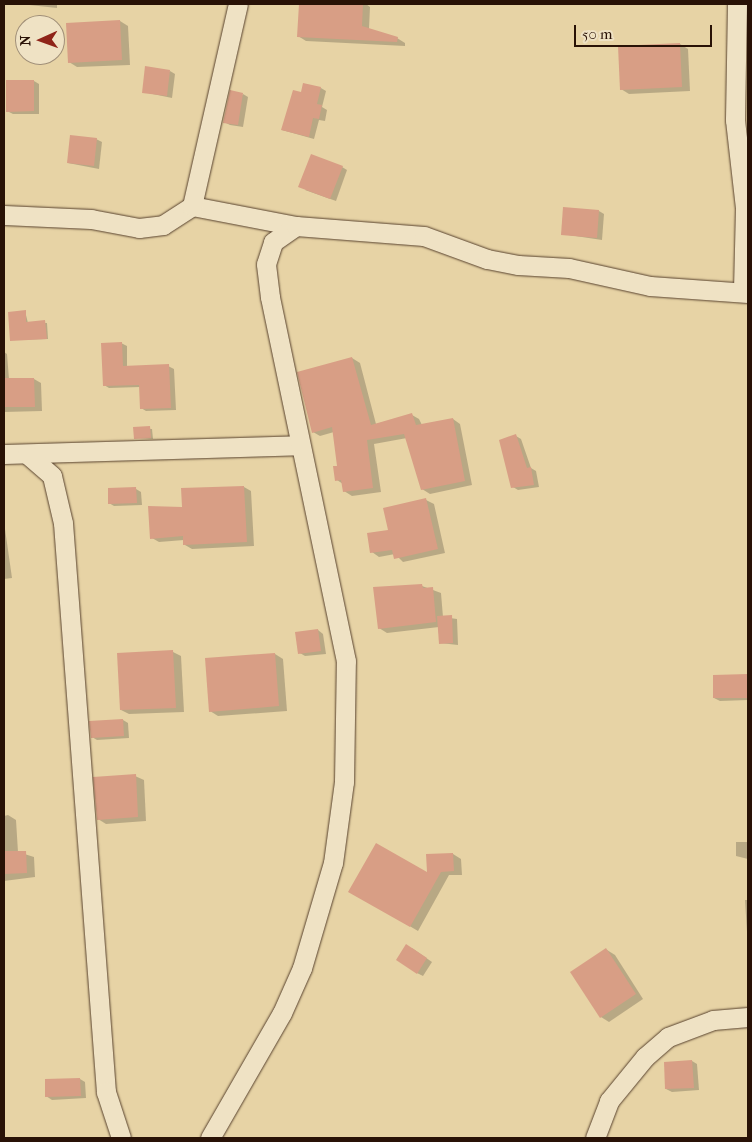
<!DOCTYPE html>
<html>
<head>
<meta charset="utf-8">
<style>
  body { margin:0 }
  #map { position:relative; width:752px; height:1142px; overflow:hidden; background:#e7d3a5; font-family:"IM FELL French Canon",serif }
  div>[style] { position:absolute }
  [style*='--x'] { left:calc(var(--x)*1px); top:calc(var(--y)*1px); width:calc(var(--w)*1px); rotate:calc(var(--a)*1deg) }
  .shadow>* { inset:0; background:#0003 }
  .building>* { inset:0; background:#d89e85 }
  .roads { filter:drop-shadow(0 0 1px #58422e) drop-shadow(0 0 1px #58422e) }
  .street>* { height:19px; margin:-9.5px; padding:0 9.5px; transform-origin:9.5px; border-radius:9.5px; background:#efe2c4 }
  span { translate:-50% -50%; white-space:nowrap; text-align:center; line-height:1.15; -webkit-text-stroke:4px #efe2c4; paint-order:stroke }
  .frame { position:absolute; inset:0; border:5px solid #291206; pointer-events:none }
  .north { position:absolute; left:15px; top:15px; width:50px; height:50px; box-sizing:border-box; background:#efe2c4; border:1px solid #a08f78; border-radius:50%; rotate:268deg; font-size:14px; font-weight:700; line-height:20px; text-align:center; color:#291206 }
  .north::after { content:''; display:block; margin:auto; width:18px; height:22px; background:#8f2418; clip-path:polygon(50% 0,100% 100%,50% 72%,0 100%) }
  .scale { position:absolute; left:574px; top:25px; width:138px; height:22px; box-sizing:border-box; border:2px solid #291206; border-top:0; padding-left:6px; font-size:15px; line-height:18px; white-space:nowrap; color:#291206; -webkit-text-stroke:4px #efe2c4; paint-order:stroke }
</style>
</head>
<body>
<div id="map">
  <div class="shadow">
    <i style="clip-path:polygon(20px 4px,57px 4px,57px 8px)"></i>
    <i style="clip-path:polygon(300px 4px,366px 4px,370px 7px,369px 29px,397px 38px,405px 43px,405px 46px,306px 41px,298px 36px)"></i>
    <i style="clip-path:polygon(120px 21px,128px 26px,130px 65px,77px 67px,69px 62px,67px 24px)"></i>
    <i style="clip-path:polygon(680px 44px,688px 49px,690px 91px,629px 94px,621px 89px)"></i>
    <i style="clip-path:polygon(170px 71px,175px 74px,172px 98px,143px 92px)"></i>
    <i style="clip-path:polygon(34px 81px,39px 84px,39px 114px,13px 114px,7px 111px)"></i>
    <i style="clip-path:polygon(321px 88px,326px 91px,322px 107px,327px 110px,325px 121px,319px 120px,314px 139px,282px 130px,302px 93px)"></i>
    <i style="clip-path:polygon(243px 94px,248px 97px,243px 127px,230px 125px,224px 122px)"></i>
    <i style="clip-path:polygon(96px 139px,102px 142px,99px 169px,68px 163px)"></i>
    <i style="clip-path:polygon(342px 167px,347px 170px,336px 201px,305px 190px)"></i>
    <i style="clip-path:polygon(599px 211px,604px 214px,602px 240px,562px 234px)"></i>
    <i style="clip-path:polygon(25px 311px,28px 323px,47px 323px,48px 339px,11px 340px)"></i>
    <i style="clip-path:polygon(121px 343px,127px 346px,127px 367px,168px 366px,174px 369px,176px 410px,146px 411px,141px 408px,140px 387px,109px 388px,104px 385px)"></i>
    <i style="clip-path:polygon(4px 352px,7px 354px,9px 379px,34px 379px,41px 383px,42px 411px,4px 412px)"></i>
    <i style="clip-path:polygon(352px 358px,360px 363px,376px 424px,412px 415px,419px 419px,422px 425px,453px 419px,460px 424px,472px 485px,430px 494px,422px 489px,407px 438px,374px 444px,381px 492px,352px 496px,344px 491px,343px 484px,337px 480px,338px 467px,334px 432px,320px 436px,313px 432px)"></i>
    <i style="clip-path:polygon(134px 428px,152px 429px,153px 439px,135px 438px)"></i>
    <i style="clip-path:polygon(516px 436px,521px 439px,531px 468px,536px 471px,539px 487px,518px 490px,513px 487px)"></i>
    <i style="clip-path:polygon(244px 487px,251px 491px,254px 546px,192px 549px,185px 545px,184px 540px,159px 542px,152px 538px,183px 508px)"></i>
    <i style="clip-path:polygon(136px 489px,141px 492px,142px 505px,114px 506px,109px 503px)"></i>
    <i style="clip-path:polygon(426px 500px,434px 504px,445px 553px,403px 562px,395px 554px,379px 557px,372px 552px,389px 531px)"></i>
    <i style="clip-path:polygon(4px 522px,12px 578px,4px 579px)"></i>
    <i style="clip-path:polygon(422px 586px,441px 593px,443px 617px,457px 619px,458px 645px,440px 643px,439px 627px,387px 633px,379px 628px)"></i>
    <i style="clip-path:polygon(318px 630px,323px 634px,326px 654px,305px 656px,300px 653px)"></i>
    <i style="clip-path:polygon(173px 652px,181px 656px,184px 712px,129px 714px,121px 710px)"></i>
    <i style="clip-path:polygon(275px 654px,283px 659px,287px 711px,218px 716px,210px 711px)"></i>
    <i style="clip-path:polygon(748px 675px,748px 700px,720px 701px,714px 698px,714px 676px)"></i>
    <i style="clip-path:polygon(123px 720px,128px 723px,129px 738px,97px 740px,92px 737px)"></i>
    <i style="clip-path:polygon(135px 776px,144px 780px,146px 821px,106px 824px,98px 819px)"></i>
    <i style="clip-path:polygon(8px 815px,16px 820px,18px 852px,34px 857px,35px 877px,4px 881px,4px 816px)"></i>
    <i style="clip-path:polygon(736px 842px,748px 842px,748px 859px,736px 856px)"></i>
    <i style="clip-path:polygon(453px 854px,461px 859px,462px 875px,449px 875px,418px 931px,350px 891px,429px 875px)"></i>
    <i style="clip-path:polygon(745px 900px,748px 900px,748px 933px,747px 932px)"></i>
    <i style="clip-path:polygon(412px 948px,432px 962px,423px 976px,417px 973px)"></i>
    <i style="clip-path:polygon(607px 950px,615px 955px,643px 999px,609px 1022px,601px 1017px)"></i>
    <i style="clip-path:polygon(692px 1061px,697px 1064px,699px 1090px,672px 1092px,666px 1089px)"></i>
    <i style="clip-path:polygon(80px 1079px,85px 1082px,86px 1098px,52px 1100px,46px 1096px)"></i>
  </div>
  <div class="building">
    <i style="clip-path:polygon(299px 4px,363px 4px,362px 26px,398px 37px,397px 42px,297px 37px)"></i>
    <i style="clip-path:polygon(120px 20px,122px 60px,68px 63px,66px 23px)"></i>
    <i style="clip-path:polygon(680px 43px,682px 87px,620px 90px,618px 46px)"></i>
    <i style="clip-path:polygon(145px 66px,170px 70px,167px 96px,142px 93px)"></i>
    <i style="clip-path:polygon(6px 80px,34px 80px,34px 111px,6px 112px)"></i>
    <i style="clip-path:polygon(303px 83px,321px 87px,317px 104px,322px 105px,319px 119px,313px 118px,309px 137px,281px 130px,293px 90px,301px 92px)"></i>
    <i style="clip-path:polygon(230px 90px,243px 93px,238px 125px,223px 123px)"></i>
    <i style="clip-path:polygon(70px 135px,97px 138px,94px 166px,67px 163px)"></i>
    <i style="clip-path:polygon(311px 154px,343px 166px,330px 199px,298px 187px)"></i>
    <i style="clip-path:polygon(563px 207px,599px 210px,597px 238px,561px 235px)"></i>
    <i style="clip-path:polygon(26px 310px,26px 322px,45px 320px,47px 339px,10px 341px,8px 312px)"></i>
    <i style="clip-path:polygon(122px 342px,123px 366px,169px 364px,171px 408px,140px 409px,139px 385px,103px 386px,101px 343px)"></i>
    <i style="clip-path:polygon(352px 357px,371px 425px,412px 413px,416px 425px,453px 418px,465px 481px,421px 490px,404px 434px,367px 440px,373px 488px,343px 492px,341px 480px,335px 481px,333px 466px,337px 466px,332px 427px,312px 433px,297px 372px)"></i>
    <i style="clip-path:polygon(4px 378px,34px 378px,35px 407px,4px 407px)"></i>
    <i style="clip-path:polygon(150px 426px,151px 438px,134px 439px,133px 427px)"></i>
    <i style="clip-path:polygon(516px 434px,527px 468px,531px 467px,534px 485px,511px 488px,499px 440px)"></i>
    <i style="clip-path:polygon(244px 486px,247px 542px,183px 545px,183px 536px,150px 539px,148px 506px,182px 507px,181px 488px)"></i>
    <i style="clip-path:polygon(136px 487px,137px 503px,108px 504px,108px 488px)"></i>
    <i style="clip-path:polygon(426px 498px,438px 549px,394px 559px,392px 550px,370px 553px,367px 533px,388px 530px,383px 508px)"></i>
    <i style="clip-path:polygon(422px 584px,423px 588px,433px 587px,436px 622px,378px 629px,373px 587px)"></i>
    <i style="clip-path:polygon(452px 615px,453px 643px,439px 644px,437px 616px)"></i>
    <i style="clip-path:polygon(318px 629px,321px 651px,298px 654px,295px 632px)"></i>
    <i style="clip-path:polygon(173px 650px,176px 708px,120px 710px,117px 653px)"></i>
    <i style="clip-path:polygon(275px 653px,279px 706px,209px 712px,205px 658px)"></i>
    <i style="clip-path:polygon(748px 674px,748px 698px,713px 698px,713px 675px)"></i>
    <i style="clip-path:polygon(123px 719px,124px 736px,91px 738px,89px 721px)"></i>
    <i style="clip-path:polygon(136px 774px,138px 817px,97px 820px,93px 777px)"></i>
    <i style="clip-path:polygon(376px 843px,427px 872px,426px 854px,453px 853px,454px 871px,441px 872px,410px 927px,348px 892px)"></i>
    <i style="clip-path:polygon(4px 851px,26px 851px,27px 873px,4px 874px)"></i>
    <i style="clip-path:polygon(406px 944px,427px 958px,417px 974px,396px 960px)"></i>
    <i style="clip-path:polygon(606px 948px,636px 994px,600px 1018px,570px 972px)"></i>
    <i style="clip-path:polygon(692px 1060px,694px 1088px,665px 1089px,664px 1062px)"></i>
    <i style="clip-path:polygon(80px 1078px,81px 1096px,45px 1097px,45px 1079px)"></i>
  </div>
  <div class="roads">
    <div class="street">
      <i style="--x:737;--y:4;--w:116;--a:91"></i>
      <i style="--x:735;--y:120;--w:89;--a:83.5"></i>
      <i style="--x:745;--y:208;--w:84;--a:91.4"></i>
      <i style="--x:192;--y:206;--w:106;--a:10.9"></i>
      <i style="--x:4;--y:215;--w:87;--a:2.6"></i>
      <i style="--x:91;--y:219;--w:49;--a:10.6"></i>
      <i style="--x:139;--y:228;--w:24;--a:-7"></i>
      <i style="--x:163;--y:225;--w:35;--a:-33"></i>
      <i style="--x:192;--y:206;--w:207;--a:-77.2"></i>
      <i style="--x:4;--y:454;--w:295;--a:-1.7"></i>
      <i style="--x:27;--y:454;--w:33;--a:41"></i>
      <i style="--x:52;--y:476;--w:48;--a:76.8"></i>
      <i style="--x:63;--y:523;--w:571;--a:85.68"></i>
      <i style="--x:106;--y:1092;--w:48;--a:71.9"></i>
      <i style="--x:210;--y:1138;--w:144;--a:-60.1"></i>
      <i style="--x:282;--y:1013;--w:49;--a:-66"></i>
      <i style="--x:302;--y:968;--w:109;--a:-73.6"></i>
      <i style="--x:333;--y:863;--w:82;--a:-82.3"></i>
      <i style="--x:344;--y:782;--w:121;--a:-89.1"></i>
      <i style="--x:346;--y:661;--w:372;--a:-101.8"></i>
      <i style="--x:270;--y:297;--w:33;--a:-97"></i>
      <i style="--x:266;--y:264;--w:23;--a:-72"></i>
      <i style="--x:273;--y:242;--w:28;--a:-35"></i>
      <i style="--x:296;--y:226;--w:128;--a:4.5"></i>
      <i style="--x:424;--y:236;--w:67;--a:20.1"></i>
      <i style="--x:487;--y:259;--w:32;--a:11"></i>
      <i style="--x:518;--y:265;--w:51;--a:3.4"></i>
      <i style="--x:569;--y:268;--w:83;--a:12.5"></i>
      <i style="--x:650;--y:286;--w:98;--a:4.1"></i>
      <i style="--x:595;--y:1138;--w:40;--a:-69"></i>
      <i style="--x:609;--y:1101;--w:57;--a:-50.7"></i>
      <i style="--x:645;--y:1057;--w:30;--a:-41"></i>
      <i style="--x:668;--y:1037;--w:48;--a:-20.7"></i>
      <i style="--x:713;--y:1020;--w:35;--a:-5"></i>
    </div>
  </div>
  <div class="frame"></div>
  <div class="north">N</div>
  <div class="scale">50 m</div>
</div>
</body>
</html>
